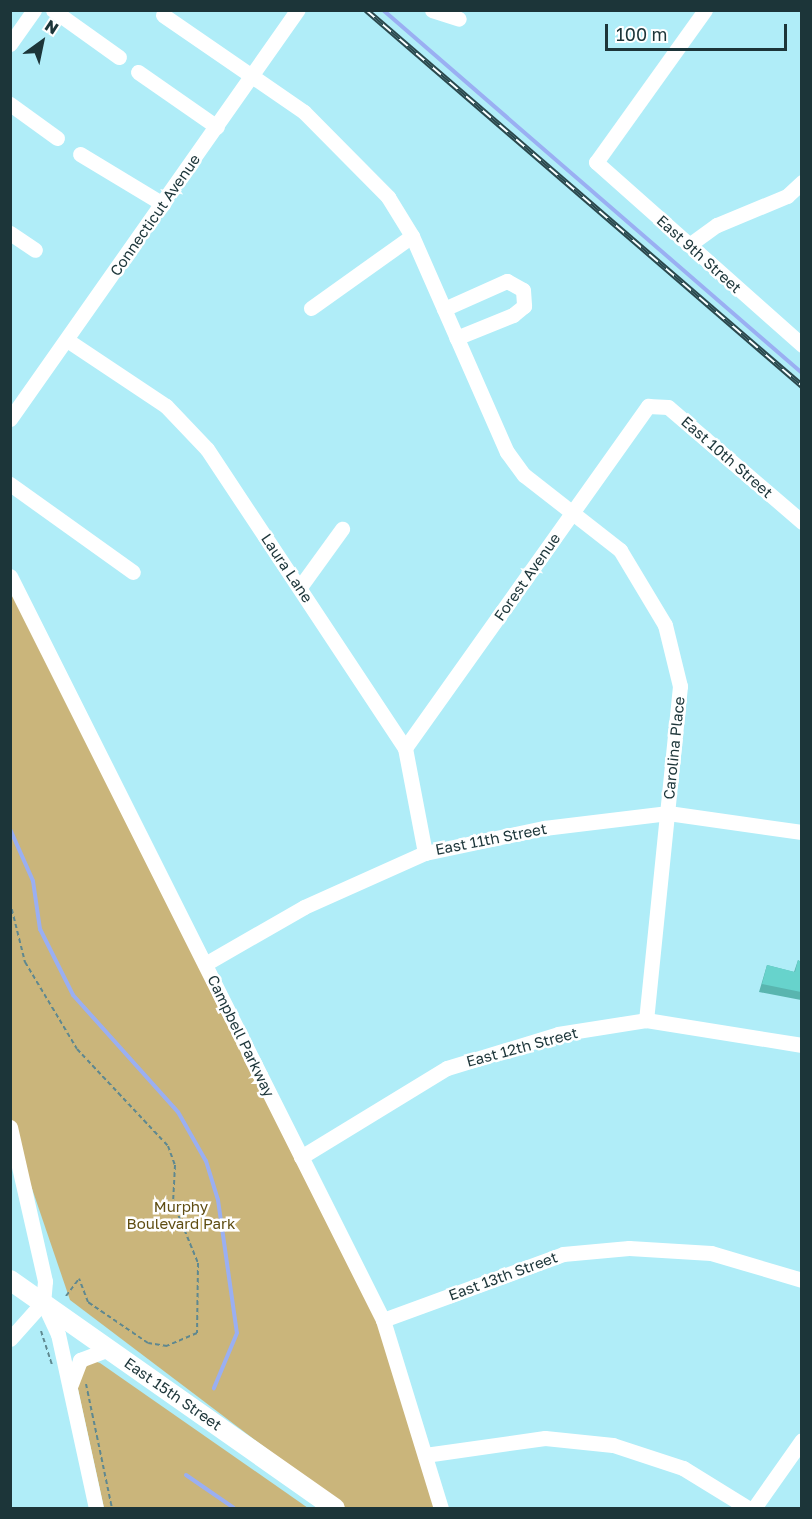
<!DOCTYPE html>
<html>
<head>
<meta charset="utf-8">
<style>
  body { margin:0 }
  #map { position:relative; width:812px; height:1519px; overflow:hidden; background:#b0edf8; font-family:"Golos Text",sans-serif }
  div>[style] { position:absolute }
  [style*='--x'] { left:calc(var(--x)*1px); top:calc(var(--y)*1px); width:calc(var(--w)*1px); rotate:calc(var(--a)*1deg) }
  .green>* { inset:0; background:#cab57b }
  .stream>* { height:4px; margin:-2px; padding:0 2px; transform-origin:2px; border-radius:2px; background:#9aaff2 }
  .path>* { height:2px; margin-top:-1px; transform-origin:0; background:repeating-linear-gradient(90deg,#5f888f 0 4.5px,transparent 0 7.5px) }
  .minor>* { height:15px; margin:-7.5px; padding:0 7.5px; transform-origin:7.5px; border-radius:7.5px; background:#fff }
  .major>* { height:20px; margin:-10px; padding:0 10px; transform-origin:10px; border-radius:10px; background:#fff }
  .rail>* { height:6px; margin-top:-3px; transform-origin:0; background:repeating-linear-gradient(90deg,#fff 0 11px,#2b484d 0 22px); box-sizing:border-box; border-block:2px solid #2b484d }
  .wall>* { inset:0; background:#59b5af }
  .building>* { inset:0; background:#67d3cc }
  span { translate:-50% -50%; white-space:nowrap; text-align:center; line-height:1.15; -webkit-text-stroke:5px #fff; paint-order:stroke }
  .street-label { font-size:15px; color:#1c3539 }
  .park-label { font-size:15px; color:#5f4d12 }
  .frame { position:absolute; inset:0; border:12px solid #1c3539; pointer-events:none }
  .north { position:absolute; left:12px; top:12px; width:60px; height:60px; -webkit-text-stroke:4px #fff; paint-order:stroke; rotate:33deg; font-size:16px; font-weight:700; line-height:24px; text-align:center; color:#1c3539 }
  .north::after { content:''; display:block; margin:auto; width:21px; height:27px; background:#1c3539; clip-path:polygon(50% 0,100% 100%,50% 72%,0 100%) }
  .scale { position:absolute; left:605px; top:24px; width:182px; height:27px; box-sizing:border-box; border:3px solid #1c3539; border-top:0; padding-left:8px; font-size:18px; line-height:21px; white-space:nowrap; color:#1c3539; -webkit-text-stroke:4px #fff; paint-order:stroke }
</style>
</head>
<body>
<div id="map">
  <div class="green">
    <i style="clip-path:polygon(10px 576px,383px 1320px,441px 1508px,345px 1508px,70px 1300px,11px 1127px)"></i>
    <i style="clip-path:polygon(91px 1360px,100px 1363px,308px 1508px,104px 1508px,76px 1380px)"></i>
  </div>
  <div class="stream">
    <i style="--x:383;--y:10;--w:554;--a:40.9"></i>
    <i style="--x:10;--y:829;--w:57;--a:66.1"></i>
    <i style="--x:33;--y:881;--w:49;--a:81.7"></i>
    <i style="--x:40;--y:929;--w:74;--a:63.4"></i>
    <i style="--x:73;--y:995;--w:157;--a:48.1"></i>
    <i style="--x:178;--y:1112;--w:56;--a:60.3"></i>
    <i style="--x:206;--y:1161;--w:41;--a:72.9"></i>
    <i style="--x:218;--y:1200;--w:134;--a:81.9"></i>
    <i style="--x:237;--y:1333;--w:60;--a:112.7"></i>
    <i style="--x:186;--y:1475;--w:58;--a:34.5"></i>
  </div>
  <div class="path">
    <i style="--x:10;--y:902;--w:62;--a:76"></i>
    <i style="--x:25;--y:962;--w:101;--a:59.1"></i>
    <i style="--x:77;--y:1049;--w:133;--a:46.8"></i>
    <i style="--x:168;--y:1146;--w:20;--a:70"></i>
    <i style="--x:175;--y:1165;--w:37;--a:93"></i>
    <i style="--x:173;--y:1202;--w:66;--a:67.7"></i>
    <i style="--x:198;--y:1263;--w:70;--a:90.8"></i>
    <i style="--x:197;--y:1333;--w:33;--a:157"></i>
    <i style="--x:167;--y:1346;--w:19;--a:-171"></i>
    <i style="--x:148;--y:1343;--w:73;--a:-145.7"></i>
    <i style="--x:88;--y:1302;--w:25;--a:-111"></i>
    <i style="--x:66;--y:1296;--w:21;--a:-53"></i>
    <i style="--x:41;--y:1331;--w:35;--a:72"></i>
    <i style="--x:86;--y:1384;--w:127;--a:78.2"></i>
  </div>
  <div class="minor">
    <i style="--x:53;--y:10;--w:81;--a:35.5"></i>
    <i style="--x:432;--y:10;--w:28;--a:18"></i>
    <i style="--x:705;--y:10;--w:187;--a:125.6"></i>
    <i style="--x:596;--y:162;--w:276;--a:41.6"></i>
    <i style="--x:163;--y:15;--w:171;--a:34.5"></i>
    <i style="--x:304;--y:112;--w:120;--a:45.3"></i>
    <i style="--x:388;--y:197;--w:46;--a:58.4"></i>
    <i style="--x:412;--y:236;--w:236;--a:66.3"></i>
    <i style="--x:507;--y:452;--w:29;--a:54"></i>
    <i style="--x:524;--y:475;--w:122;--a:38"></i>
    <i style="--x:620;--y:550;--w:87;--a:59"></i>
    <i style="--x:665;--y:625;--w:63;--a:76.2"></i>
    <i style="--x:680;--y:686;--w:336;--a:95.8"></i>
    <i style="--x:10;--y:44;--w:42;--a:-54.8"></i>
    <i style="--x:138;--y:72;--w:96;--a:34.8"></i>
    <i style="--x:10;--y:104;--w:58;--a:35.9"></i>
    <i style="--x:80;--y:154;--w:97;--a:31.1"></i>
    <i style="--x:10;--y:233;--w:30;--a:34"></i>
    <i style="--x:689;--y:245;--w:34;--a:-36"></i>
    <i style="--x:717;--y:225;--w:76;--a:-22.5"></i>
    <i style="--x:787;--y:196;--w:21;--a:-43"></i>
    <i style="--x:311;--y:308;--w:124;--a:-35.5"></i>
    <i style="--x:444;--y:309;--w:69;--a:-24"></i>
    <i style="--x:507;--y:281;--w:18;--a:29"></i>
    <i style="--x:523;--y:290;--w:16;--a:86"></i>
    <i style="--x:524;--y:306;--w:14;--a:141"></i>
    <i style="--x:513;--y:315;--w:61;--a:158"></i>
    <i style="--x:67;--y:340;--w:119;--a:33.7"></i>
    <i style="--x:166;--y:406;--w:59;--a:46.4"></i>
    <i style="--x:207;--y:449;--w:359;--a:56.5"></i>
    <i style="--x:405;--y:748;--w:107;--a:79.2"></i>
    <i style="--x:10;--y:419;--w:500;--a:-54.9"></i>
    <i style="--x:10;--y:484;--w:151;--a:35.6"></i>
    <i style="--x:10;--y:576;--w:832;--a:63.37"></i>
    <i style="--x:383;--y:1320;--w:197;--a:72.9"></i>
    <i style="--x:300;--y:587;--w:72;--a:-54.1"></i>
    <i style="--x:405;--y:748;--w:420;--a:-54.6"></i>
    <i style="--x:648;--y:406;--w:20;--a:3"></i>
    <i style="--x:668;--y:407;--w:177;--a:40.6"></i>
    <i style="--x:205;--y:964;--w:114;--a:-29.9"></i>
    <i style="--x:304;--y:907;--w:133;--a:-24.1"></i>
    <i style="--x:425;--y:853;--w:122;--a:-11.9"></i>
    <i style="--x:544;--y:828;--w:125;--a:-6.9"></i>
    <i style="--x:668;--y:813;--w:135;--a:8.1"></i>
    <i style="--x:10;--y:1127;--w:158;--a:77.2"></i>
    <i style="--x:45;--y:1281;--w:21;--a:95"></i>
    <i style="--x:43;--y:1302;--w:35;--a:65"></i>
    <i style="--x:58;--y:1334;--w:178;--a:77.7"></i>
    <i style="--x:301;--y:1157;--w:171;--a:-31.4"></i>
    <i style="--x:447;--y:1068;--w:116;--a:-17"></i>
    <i style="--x:558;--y:1034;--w:89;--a:-9"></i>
    <i style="--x:646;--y:1020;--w:158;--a:9.1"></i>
    <i style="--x:383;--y:1320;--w:192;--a:-20.1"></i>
    <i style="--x:563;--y:1254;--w:66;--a:-5.2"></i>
    <i style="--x:629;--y:1248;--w:82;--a:3.5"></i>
    <i style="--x:711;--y:1253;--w:95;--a:16.5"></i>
    <i style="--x:10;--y:1339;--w:50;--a:-48.3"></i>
    <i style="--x:71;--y:1384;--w:26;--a:-69"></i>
    <i style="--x:80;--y:1360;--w:31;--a:-21"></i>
    <i style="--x:425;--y:1455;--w:121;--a:-8.1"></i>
    <i style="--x:545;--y:1438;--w:68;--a:5.9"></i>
    <i style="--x:613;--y:1445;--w:74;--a:18.2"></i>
    <i style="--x:683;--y:1468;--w:76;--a:31.6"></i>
    <i style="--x:754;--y:1508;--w:83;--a:-54.8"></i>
  </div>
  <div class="major">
    <i style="--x:10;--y:1280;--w:397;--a:35.1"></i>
  </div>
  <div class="rail">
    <i style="--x:366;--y:10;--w:576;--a:40.77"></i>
  </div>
  <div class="wall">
    <i style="clip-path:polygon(798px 960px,801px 962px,801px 1000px,759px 992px,767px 965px,794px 972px)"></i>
  </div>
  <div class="building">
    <i style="clip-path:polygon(798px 960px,801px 962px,801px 992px,762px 984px,767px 965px,795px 972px)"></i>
  </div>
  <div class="street-label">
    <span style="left:155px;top:215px;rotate:-55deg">Connecticut Avenue</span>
    <span style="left:699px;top:254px;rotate:42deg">East 9th Street</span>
    <span style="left:727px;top:457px;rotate:41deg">East 10th Street</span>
    <span style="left:287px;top:568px;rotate:56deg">Laura Lane</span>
    <span style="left:527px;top:577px;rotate:-55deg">Forest Avenue</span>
    <span style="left:674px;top:748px;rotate:-84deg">Carolina Place</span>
    <span style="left:491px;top:839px;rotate:-11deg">East 11th Street</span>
    <span style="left:241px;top:1036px;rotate:64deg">Campbell Parkway</span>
    <span style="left:522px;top:1047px;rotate:-15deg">East 12th Street</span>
    <span style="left:503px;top:1276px;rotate:-20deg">East 13th Street</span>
    <span style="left:173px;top:1394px;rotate:35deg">East 15th Street</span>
  </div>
  <div class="park-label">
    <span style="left:181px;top:1215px">Murphy<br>Boulevard Park</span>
  </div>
  <div class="frame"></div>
  <div class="north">N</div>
  <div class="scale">100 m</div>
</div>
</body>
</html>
